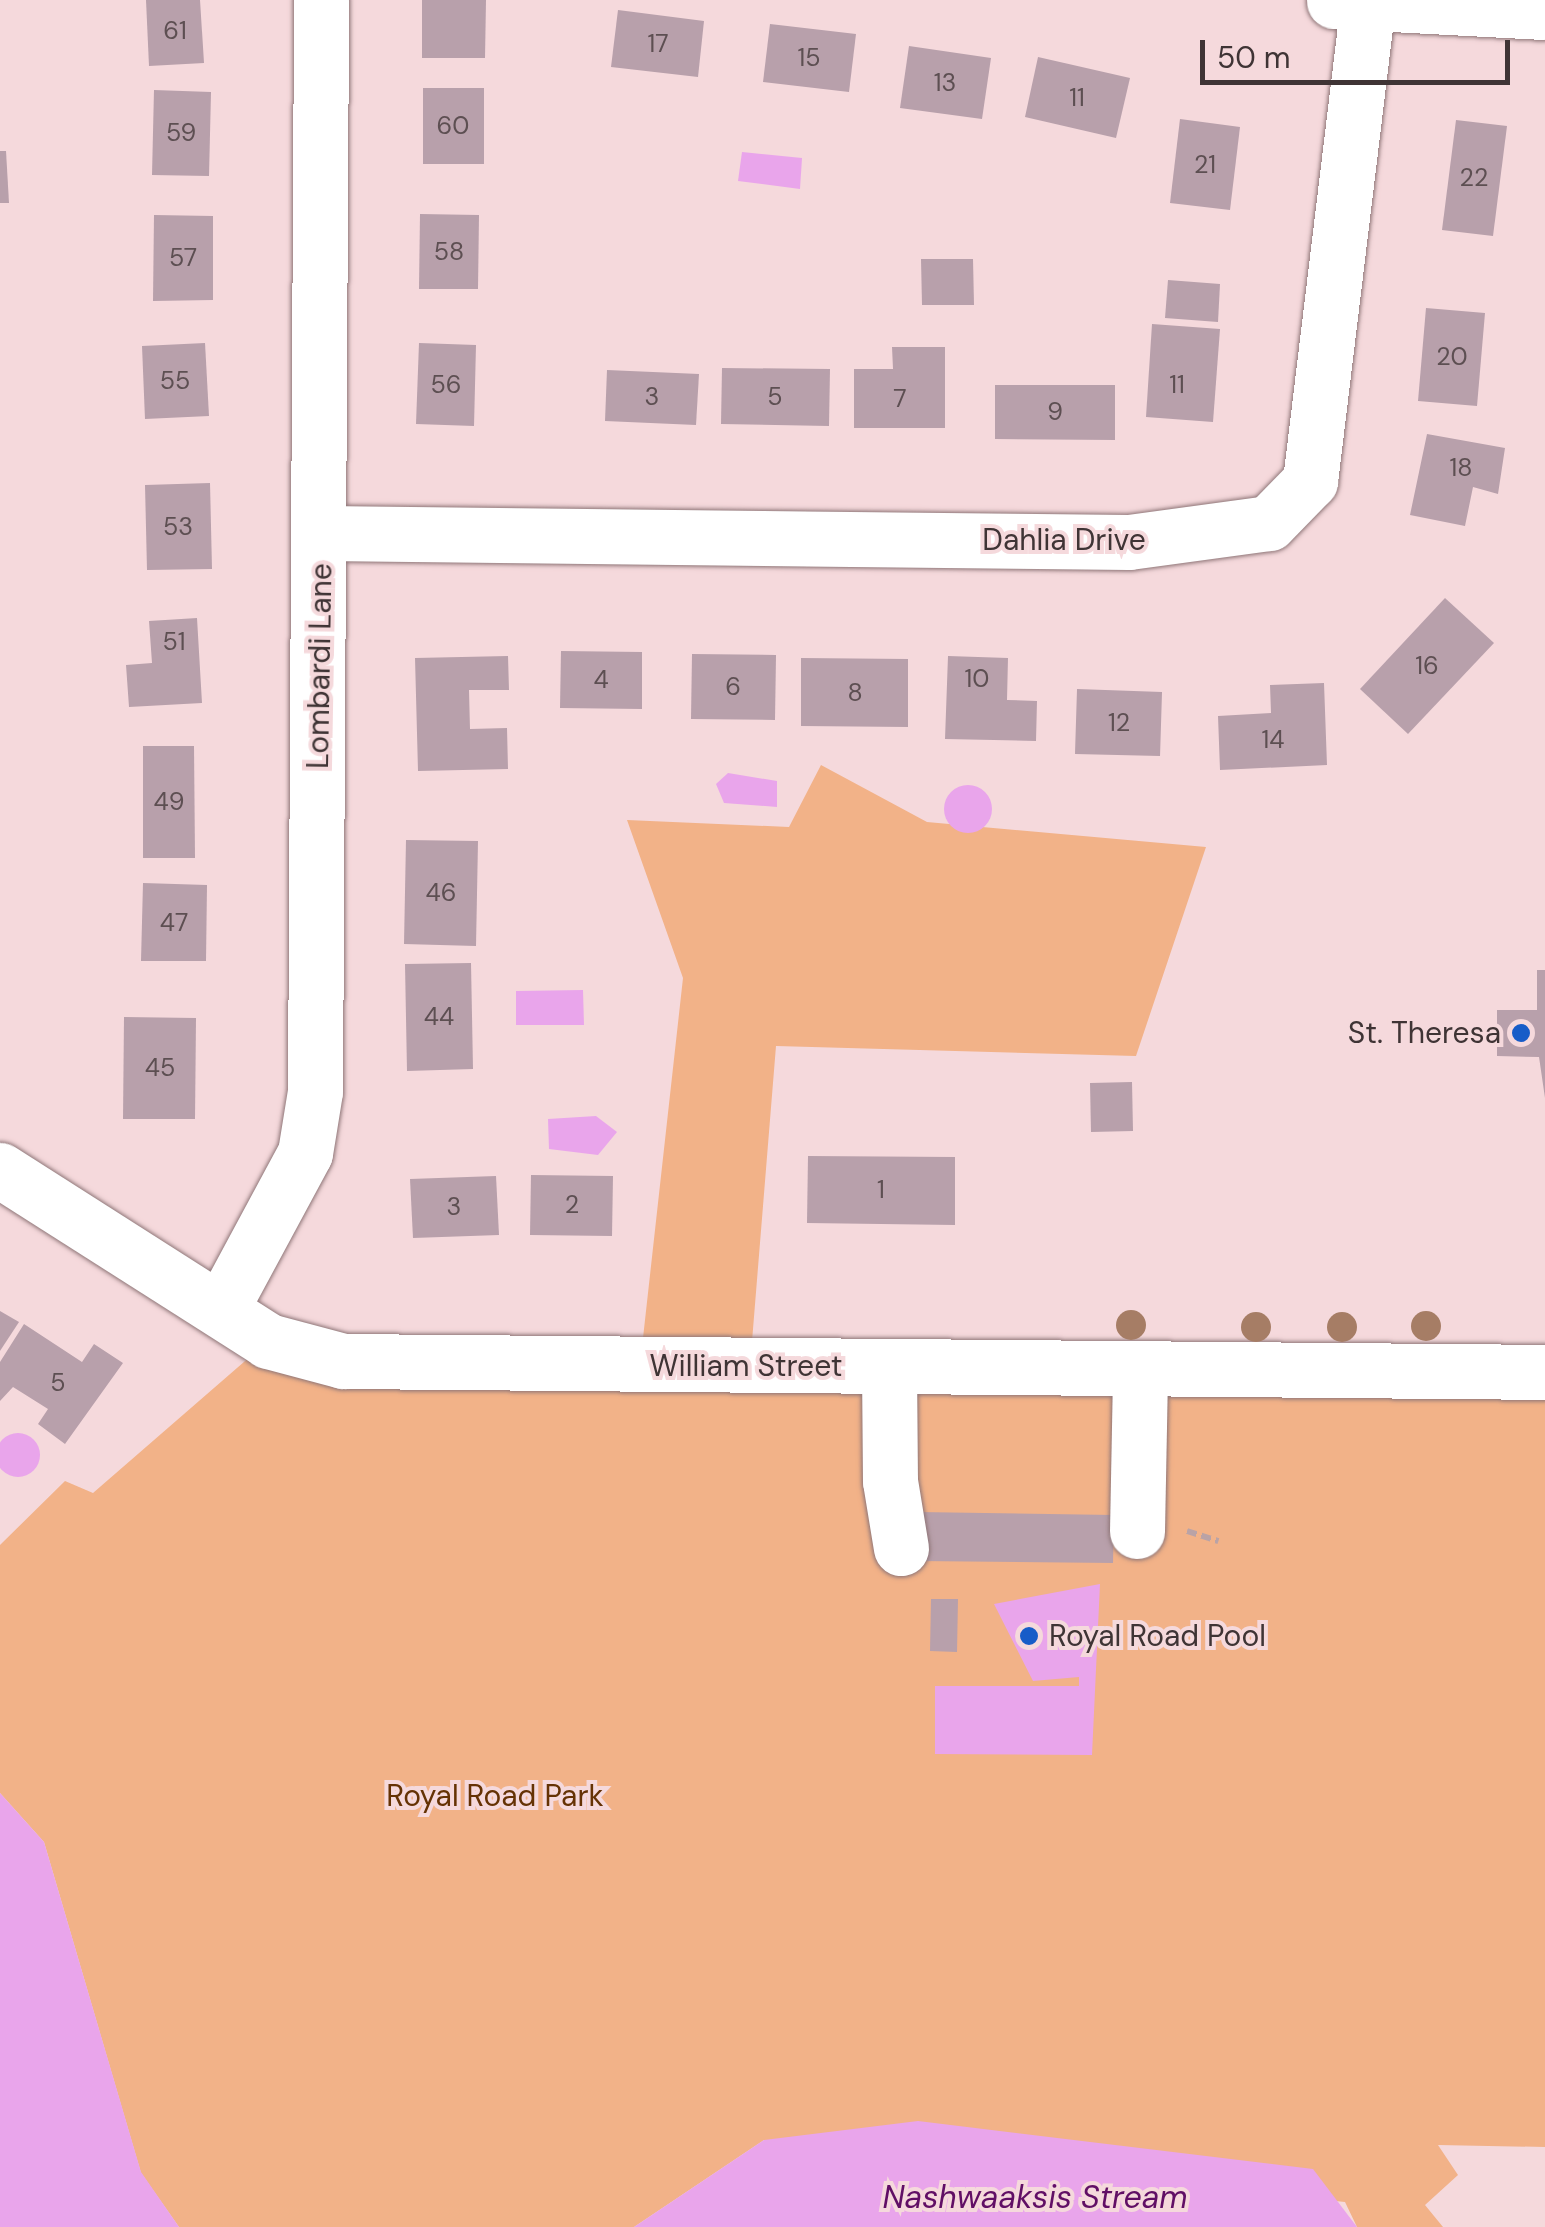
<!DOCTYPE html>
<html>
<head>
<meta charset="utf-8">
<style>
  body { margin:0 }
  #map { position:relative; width:1545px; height:2227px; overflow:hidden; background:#f5d9dc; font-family:"DM Sans",sans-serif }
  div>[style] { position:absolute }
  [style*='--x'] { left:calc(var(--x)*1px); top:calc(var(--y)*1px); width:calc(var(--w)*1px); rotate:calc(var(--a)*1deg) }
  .green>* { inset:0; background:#f2b288 }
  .water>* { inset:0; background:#e9a5eb }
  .round { border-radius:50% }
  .building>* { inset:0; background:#b8a0ab }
  .path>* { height:6px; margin-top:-3px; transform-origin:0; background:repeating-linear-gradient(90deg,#baa3a6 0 10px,transparent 0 15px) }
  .roads { filter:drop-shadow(0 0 2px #8f7678) drop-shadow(0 0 2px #8f7678) }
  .minor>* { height:55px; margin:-27.5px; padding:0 27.5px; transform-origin:27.5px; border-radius:27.5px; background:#fff }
  .trees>* { width:30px; height:30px; margin:-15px; border-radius:50%; background:#a67d65 }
  .dots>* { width:28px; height:28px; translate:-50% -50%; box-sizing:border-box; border:5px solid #f5d9dc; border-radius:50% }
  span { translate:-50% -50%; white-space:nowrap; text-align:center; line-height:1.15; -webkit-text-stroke:8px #f5d9dc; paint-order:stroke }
  .number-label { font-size:25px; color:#5d4f52 }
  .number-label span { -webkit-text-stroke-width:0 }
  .street-label { font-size:30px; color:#3f3435 }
  .poi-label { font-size:30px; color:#3f3435 }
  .right { translate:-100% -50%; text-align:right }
  .left { translate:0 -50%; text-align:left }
  .park-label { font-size:30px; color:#653204 }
  .water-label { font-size:32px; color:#610f65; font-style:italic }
  .scale { position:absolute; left:1200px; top:40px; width:310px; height:45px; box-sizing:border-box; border:5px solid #3f3435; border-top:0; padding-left:12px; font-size:30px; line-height:35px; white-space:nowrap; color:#3f3435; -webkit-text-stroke:8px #f5d9dc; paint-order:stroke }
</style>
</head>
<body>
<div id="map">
  <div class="green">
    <i style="clip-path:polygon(821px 765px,927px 822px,1206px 847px,1136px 1056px,776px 1046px,750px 1366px,1545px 1372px,1545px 2147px,1438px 2145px,1458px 2175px,1425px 2205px,1443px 2227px,1357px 2227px,1345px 2202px,764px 2140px,634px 2227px,179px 2227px,141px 2173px,44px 1842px,0 1793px,0 1545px,65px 1481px,93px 1493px,268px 1341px,640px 1365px,683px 978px,627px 820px,789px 827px)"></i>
  </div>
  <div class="water">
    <i style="clip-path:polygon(742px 152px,802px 158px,800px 189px,738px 181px)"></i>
    <i style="clip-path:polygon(728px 773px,777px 781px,777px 807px,724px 803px,716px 784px)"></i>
    <i class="round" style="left:944px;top:785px;width:48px;height:48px"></i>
    <i style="clip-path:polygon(583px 990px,584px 1025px,516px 1025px,516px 991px)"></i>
    <i style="clip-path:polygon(596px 1116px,617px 1132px,598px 1155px,549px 1149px,548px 1119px)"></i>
    <i class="round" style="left:-4px;top:1433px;width:44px;height:44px"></i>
    <i style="clip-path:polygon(1100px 1584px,1092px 1755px,935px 1754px,935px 1686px,1079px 1686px,1079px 1677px,1033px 1681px,994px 1604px)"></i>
    <i style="clip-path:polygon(0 1793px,44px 1842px,141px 2172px,179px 2227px,0 2227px)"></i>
    <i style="clip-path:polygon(918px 2121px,1313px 2169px,1357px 2227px,634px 2227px,764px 2140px)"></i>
  </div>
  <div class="building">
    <i style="clip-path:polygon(146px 0,200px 0,204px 63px,149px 66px)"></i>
    <i style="clip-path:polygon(422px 0,486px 0,485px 58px,422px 58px)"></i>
    <i style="clip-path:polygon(618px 10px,704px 21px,698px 77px,611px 67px)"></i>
    <i style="clip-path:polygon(770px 24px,856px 34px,849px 92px,763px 82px)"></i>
    <i style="clip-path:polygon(909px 46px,991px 58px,982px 119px,900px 108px)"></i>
    <i style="clip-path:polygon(1038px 57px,1130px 78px,1116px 138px,1025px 117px)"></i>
    <i style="clip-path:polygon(423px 88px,484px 88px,484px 164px,423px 164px)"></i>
    <i style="clip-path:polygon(154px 90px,211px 92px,209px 176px,152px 175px)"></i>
    <i style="clip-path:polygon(1180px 119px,1240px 127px,1230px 210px,1170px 203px)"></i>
    <i style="clip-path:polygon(1456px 120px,1507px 126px,1493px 236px,1442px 230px)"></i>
    <i style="clip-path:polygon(0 151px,6px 151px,9px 203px,0 203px)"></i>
    <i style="clip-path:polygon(420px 214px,479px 215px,478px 289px,419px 289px)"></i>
    <i style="clip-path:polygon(154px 215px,213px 216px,213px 300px,153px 301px)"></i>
    <i style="clip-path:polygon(921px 259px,973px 259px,974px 305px,922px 305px)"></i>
    <i style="clip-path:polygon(1168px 280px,1220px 284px,1218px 322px,1165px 318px)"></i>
    <i style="clip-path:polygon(1426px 308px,1485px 313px,1477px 406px,1418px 401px)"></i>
    <i style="clip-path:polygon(1152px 324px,1220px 329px,1213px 422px,1146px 417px)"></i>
    <i style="clip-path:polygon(205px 343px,209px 416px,145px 419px,142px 346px)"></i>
    <i style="clip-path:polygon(419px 343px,476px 345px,474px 426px,416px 424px)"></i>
    <i style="clip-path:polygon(892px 347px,945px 347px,945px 428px,854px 428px,854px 369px,893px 369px)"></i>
    <i style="clip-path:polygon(722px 368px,830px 369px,829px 426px,721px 424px)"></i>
    <i style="clip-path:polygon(607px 370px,699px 374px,696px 425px,605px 421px)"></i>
    <i style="clip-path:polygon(995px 385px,1115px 385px,1115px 440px,995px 439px)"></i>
    <i style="clip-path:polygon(1427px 434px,1505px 448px,1498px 494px,1473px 487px,1465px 526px,1410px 515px)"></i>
    <i style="clip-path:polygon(210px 483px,212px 569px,147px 570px,145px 485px)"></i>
    <i style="clip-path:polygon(1445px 598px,1494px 643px,1408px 734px,1360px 689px)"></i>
    <i style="clip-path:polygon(197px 618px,202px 703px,129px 707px,126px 665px,152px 663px,149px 621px)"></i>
    <i style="clip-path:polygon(561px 651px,642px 652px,642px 709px,560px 708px)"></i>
    <i style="clip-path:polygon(692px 654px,776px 655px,775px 720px,691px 719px)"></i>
    <i style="clip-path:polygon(508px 656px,509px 690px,469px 690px,470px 729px,507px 728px,508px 769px,418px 771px,415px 658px)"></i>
    <i style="clip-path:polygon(948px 656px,1008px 658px,1007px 700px,1037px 701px,1036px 741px,945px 739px)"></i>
    <i style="clip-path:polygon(801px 658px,908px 659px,908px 727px,801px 726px)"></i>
    <i style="clip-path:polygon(1324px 683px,1327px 765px,1220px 770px,1218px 716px,1271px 713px,1270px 685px)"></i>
    <i style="clip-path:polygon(1077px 689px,1162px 692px,1160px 756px,1075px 754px)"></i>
    <i style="clip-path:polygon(143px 746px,194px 746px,195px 858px,143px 858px)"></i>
    <i style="clip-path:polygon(406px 840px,478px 841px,476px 946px,404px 944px)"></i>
    <i style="clip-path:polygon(143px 883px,207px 885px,206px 961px,141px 961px)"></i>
    <i style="clip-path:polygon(471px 963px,473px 1069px,407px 1071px,405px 964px)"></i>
    <i style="clip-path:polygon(1537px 970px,1545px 970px,1545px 1098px,1539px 1057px,1497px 1056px,1497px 1010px,1537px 1010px)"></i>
    <i style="clip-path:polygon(124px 1017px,196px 1018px,195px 1119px,123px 1119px)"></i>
    <i style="clip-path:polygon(1132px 1082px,1133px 1131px,1091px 1132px,1090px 1083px)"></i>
    <i style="clip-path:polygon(808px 1156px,955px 1157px,955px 1225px,807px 1223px)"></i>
    <i style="clip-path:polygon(531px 1175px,613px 1176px,612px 1236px,530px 1235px)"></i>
    <i style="clip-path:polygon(496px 1176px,499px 1235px,413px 1238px,410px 1179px)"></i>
    <i style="clip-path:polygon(0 1311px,19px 1322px,0 1351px)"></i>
    <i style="clip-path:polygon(24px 1324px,82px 1362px,94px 1344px,123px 1363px,65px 1444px,38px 1424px,48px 1409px,13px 1387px,0 1401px,0 1362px)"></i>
    <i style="clip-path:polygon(918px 1512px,1114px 1515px,1113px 1563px,917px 1561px)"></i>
    <i style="clip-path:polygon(931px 1599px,958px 1599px,957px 1652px,930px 1651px)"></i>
  </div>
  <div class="path">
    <i style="--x:1187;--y:1531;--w:33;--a:18"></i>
  </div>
  <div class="roads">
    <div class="minor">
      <i style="--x:1334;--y:1;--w:211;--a:3"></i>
      <i style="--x:323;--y:533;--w:806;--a:0.64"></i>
      <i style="--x:1129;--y:542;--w:141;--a:-7.7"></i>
      <i style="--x:1269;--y:523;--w:59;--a:-45.7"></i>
      <i style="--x:1310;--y:481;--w:477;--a:-83.1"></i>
      <i style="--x:0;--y:1170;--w:318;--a:32.5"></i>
      <i style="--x:268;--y:1341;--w:78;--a:14.9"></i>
      <i style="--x:343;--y:1361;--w:1202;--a:0.52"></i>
      <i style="--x:221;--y:1309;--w:177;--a:-61.7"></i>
      <i style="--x:305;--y:1153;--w:63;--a:-80.8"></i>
      <i style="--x:315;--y:1091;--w:1091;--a:-89.68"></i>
      <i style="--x:889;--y:1367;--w:114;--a:89.5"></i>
      <i style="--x:890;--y:1481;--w:68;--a:80.7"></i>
      <i style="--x:1137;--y:1531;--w:162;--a:-88.9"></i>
    </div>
  </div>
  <div class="trees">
    <i style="left:1131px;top:1325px"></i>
    <i style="left:1426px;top:1326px"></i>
    <i style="left:1256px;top:1327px"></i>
    <i style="left:1342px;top:1327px"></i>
  </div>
  <div class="dots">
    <i style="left:1521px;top:1033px;background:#175cc8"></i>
    <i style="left:1029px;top:1636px;background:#175cc8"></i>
  </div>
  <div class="number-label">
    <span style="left:175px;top:31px">61</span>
    <span style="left:658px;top:44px">17</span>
    <span style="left:809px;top:58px">15</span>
    <span style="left:945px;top:83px">13</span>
    <span style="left:1077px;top:98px">11</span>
    <span style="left:453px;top:126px">60</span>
    <span style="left:181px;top:133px">59</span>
    <span style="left:1205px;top:165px">21</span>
    <span style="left:1474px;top:178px">22</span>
    <span style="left:449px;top:252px">58</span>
    <span style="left:183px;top:258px">57</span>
    <span style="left:1452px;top:357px">20</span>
    <span style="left:175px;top:381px">55</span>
    <span style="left:446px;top:385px">56</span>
    <span style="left:1177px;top:385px">11</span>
    <span style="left:652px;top:397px">3</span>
    <span style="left:775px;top:397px">5</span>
    <span style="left:900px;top:399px">7</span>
    <span style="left:1055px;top:412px">9</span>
    <span style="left:1461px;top:468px">18</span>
    <span style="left:178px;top:527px">53</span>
    <span style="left:174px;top:642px">51</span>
    <span style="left:1427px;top:666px">16</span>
    <span style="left:977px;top:679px">10</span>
    <span style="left:601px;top:680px">4</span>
    <span style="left:733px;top:687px">6</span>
    <span style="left:855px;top:693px">8</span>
    <span style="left:1119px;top:723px">12</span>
    <span style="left:1273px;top:740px">14</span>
    <span style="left:169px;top:802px">49</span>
    <span style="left:441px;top:893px">46</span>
    <span style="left:174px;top:923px">47</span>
    <span style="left:439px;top:1017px">44</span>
    <span style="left:160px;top:1068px">45</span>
    <span style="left:881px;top:1190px">1</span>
    <span style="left:572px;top:1205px">2</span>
    <span style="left:454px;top:1207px">3</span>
    <span style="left:58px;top:1383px">5</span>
  </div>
  <div class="street-label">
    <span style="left:1064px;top:540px">Dahlia Drive</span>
    <span style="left:320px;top:666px;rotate:-89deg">Lombardi Lane</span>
    <span style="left:746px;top:1366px">William Street</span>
  </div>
  <div class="poi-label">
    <span class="right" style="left:1501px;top:1033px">St. Theresa</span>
    <span class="left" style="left:1049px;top:1636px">Royal Road Pool</span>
  </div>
  <div class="park-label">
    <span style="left:495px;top:1796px">Royal Road Park</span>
  </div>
  <div class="water-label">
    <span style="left:1035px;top:2197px">Nashwaaksis Stream</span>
  </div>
  <div class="scale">50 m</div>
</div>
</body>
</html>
